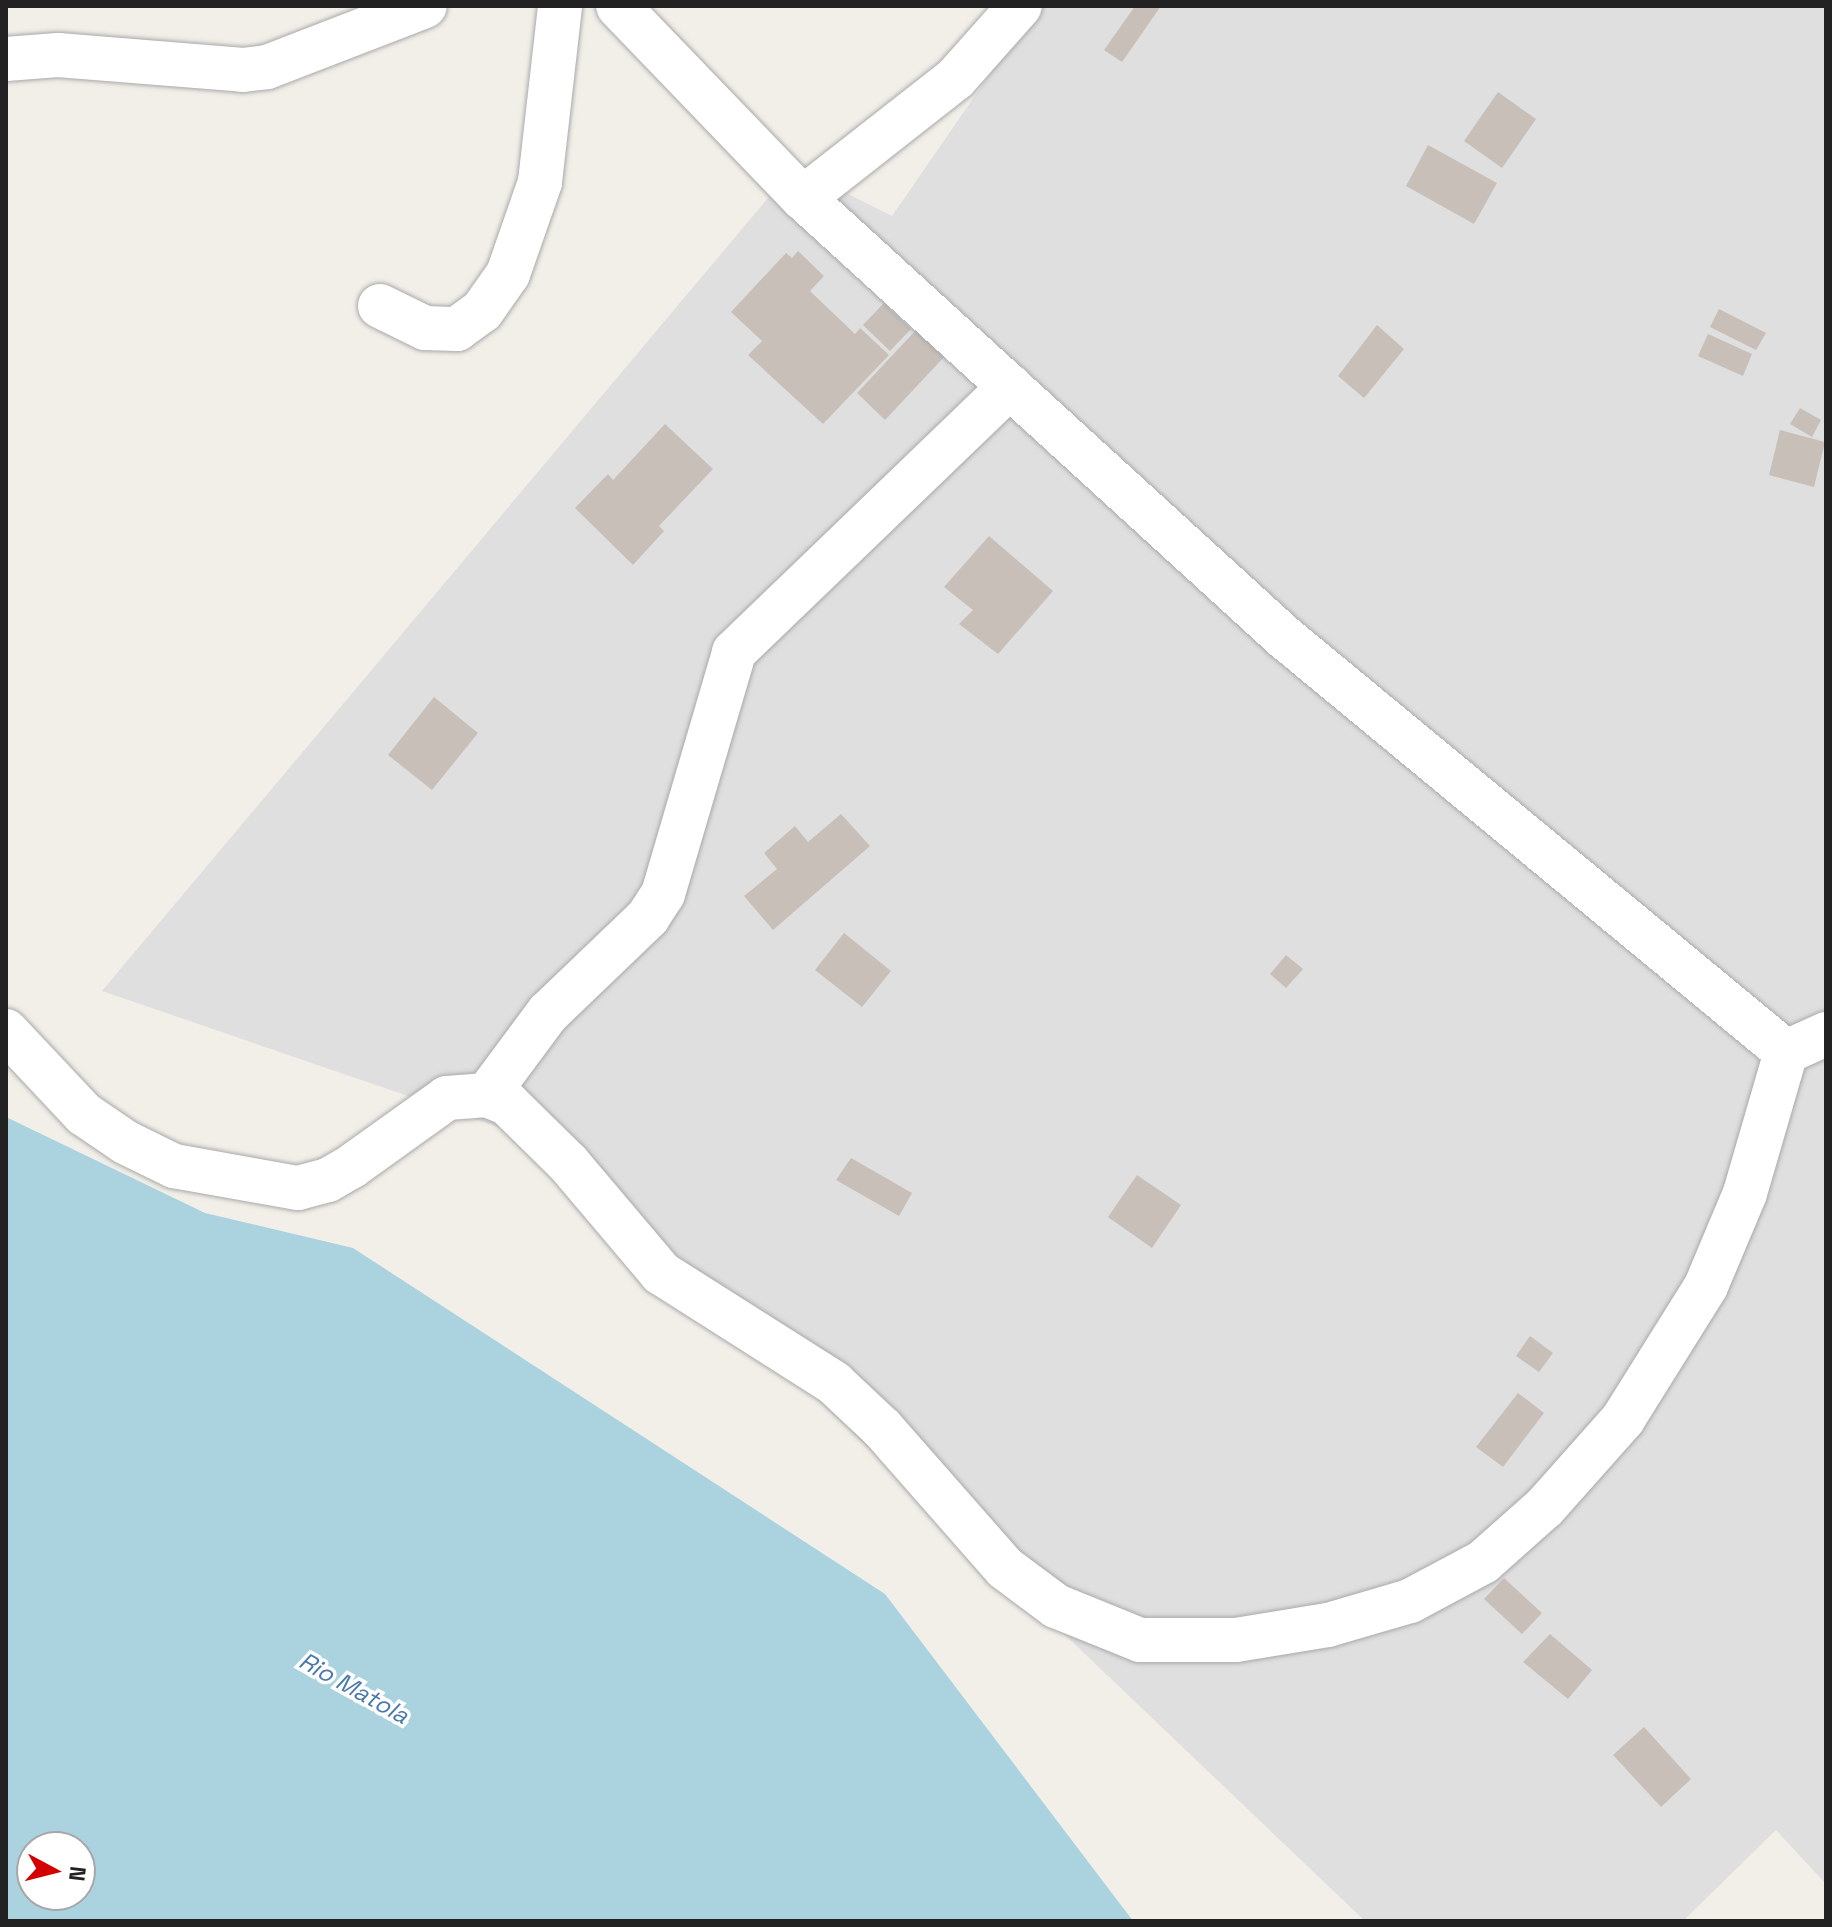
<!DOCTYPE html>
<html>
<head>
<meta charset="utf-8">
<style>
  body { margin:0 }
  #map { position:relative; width:1832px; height:1927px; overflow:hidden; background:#f2efe9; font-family:"Space Grotesk",sans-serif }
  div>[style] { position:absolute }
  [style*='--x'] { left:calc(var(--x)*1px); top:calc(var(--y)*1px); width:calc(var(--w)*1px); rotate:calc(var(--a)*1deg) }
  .residential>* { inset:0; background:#e0dfdf }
  .water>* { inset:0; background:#aad3df }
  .building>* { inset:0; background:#c7bfb8 }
  .roads { filter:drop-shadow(0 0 2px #a9a9a9) drop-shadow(0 0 2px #a9a9a9) }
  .minor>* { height:44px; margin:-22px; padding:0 22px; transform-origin:22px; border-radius:22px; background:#fff }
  span { translate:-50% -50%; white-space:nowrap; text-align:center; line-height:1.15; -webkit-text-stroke:7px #fff; paint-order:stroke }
  .water-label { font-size:24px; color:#4a7aab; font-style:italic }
  .frame { position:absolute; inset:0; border:8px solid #222; pointer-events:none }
  .north { position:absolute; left:16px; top:1831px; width:80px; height:80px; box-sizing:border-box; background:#fff; border:2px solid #a7a7a7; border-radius:50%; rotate:97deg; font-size:22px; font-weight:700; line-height:32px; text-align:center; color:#222 }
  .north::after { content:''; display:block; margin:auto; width:28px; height:36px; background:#d40000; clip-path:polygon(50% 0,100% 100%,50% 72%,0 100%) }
</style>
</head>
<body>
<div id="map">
  <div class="residential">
    <i style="clip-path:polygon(1037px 6px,1826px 6px,1826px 1884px,1776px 1830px,1683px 1921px,1365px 1921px,551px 1145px,102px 991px,794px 167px,892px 216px)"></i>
  </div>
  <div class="water">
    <i style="clip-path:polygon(evenodd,6px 1117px,205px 1213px,353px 1248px,885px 1594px,1133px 1921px,6px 1921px,6px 1117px,32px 1847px,80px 1847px,80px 1895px,32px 1895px,32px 1847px)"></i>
  </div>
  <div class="building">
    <i style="clip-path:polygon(1135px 6px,1161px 6px,1122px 62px,1104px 50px)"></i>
    <i style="clip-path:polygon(1498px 92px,1536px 119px,1502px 168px,1464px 141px)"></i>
    <i style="clip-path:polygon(1428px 145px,1497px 183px,1474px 224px,1406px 186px)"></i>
    <i style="clip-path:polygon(798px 251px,824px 276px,810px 291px,855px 334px,860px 328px,889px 355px,823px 424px,748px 355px,762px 341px,731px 312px,786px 253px,792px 258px)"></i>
    <i style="clip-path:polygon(884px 303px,911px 329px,890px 351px,863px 325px)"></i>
    <i style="clip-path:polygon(1719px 309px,1766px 333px,1756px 350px,1710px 327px)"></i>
    <i style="clip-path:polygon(1377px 325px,1404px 349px,1364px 398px,1338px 376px)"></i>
    <i style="clip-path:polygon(917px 329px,945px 356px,885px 420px,857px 393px)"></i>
    <i style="clip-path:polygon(1708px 334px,1752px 354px,1743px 376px,1698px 356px)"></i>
    <i style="clip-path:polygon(1800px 408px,1821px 420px,1812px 437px,1790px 424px)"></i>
    <i style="clip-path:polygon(665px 424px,713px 469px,659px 526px,664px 531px,633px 565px,575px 508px,608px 474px,613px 480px)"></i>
    <i style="clip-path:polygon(1780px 430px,1825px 442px,1814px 487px,1769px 475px)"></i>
    <i style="clip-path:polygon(989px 536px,1053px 591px,998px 654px,959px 624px,973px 610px,944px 587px)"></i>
    <i style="clip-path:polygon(434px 697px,478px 733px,432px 790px,388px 755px)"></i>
    <i style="clip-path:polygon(841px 814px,870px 846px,773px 930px,744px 896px,777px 869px,764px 853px,795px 826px,808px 842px)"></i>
    <i style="clip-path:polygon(844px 933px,891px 971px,862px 1007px,815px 970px)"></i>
    <i style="clip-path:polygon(1286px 955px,1303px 969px,1286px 988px,1270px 974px)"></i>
    <i style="clip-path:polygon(851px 1158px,912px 1193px,899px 1216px,836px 1180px)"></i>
    <i style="clip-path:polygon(1137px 1175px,1181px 1205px,1152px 1248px,1108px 1217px)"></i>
    <i style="clip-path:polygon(1530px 1336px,1553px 1353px,1539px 1372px,1516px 1356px)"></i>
    <i style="clip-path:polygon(1518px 1393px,1544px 1413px,1503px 1467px,1476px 1447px)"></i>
    <i style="clip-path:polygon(1504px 1578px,1542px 1613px,1522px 1634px,1484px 1599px)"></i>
    <i style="clip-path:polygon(1550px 1634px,1592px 1670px,1568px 1699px,1523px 1662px)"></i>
    <i style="clip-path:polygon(1644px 1727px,1691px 1779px,1661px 1807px,1613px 1755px)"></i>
  </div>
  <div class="roads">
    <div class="minor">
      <i style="--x:618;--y:6;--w:267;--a:46.1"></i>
      <i style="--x:803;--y:198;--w:651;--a:42.39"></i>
      <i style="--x:1284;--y:637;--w:651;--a:39.58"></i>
      <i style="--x:6;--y:59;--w:52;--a:-4.4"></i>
      <i style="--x:58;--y:55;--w:186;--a:4.6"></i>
      <i style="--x:243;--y:70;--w:24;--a:-7"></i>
      <i style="--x:267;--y:67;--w:169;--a:-21.1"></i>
      <i style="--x:803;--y:198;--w:194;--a:-38.1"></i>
      <i style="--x:956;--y:78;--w:96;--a:-48.4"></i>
      <i style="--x:380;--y:306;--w:50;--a:26.1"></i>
      <i style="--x:425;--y:328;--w:32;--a:2"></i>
      <i style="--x:457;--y:329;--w:31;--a:-36"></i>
      <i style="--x:482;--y:311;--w:45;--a:-54.9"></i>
      <i style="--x:508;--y:274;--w:97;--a:-70.8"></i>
      <i style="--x:540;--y:182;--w:177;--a:-83.5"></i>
      <i style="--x:6;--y:1031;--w:114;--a:46.8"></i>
      <i style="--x:84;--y:1114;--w:50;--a:34.3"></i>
      <i style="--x:125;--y:1142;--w:55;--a:26.1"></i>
      <i style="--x:174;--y:1166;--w:126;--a:10.1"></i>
      <i style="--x:298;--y:1188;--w:31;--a:-15"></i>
      <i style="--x:328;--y:1180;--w:28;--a:-30"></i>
      <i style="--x:352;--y:1166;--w:117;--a:-35.6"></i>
      <i style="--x:447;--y:1098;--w:40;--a:-4.3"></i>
      <i style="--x:487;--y:1095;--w:22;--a:22"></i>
      <i style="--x:507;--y:1103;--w:87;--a:44.5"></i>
      <i style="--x:569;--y:1164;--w:143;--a:49.8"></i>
      <i style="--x:661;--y:1273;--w:205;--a:32.4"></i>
      <i style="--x:834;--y:1383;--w:66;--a:43.2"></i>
      <i style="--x:882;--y:1428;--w:186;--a:48.7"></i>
      <i style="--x:1005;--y:1568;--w:64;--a:36.7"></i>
      <i style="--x:1056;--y:1606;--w:91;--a:22"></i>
      <i style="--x:1140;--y:1640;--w:96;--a:0"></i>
      <i style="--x:1236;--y:1640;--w:93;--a:-9.3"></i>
      <i style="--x:1328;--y:1625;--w:85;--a:-16.3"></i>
      <i style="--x:1410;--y:1601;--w:83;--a:-28.1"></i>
      <i style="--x:1483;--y:1562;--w:83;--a:-41.6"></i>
      <i style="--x:1545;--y:1507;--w:118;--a:-48.4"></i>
      <i style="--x:1623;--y:1419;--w:157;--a:-58"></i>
      <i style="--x:1706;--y:1286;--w:101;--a:-67.2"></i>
      <i style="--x:1745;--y:1193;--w:147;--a:-73.8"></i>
      <i style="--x:1786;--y:1052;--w:44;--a:-24.2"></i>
      <i style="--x:487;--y:1095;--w:102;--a:-53.4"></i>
      <i style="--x:548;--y:1013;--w:139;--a:-43.8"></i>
      <i style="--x:648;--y:917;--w:27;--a:-57"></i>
      <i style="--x:663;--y:894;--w:252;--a:-73.6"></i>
      <i style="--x:734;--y:652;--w:383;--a:-43.9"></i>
    </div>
  </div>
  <div class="water-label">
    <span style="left:354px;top:1688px;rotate:29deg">Rio Matola</span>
  </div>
  <div class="frame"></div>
  <div class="north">N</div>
</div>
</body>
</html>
